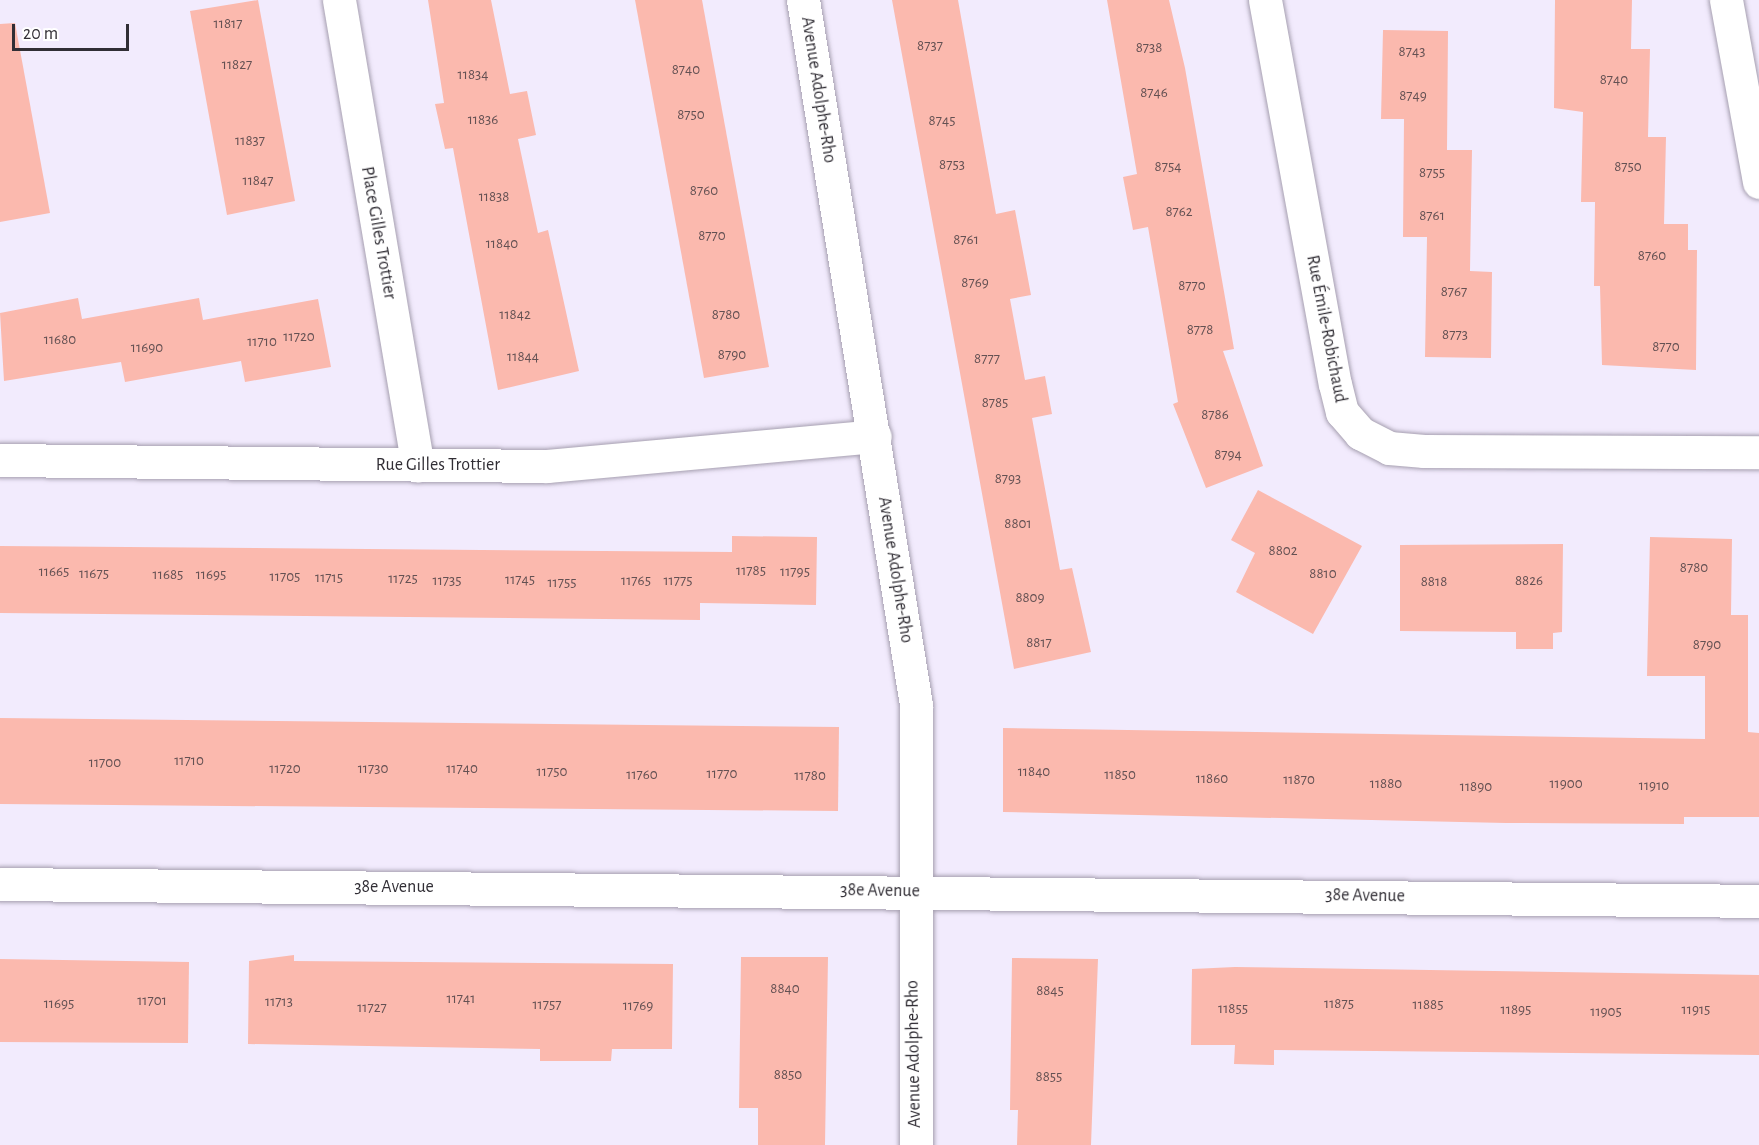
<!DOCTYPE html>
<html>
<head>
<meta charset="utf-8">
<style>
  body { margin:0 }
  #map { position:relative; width:1759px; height:1145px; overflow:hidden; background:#f2ebfd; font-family:"Alegreya Sans",sans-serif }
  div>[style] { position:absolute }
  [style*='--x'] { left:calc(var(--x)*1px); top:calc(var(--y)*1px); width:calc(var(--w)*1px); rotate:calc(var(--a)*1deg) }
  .building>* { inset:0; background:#fbb9ae }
  .roads { filter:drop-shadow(0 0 2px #a69fb0) drop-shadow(0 0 2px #a69fb0) }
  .street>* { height:33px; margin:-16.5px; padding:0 16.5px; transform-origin:16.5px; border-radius:16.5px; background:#fff }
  span { translate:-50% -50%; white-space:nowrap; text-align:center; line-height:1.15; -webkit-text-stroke:4.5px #fff; paint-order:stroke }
  .number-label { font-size:15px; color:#645153 }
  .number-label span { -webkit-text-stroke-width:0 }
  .street-label { font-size:18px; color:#312e35 }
  .scale { position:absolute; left:12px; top:24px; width:117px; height:27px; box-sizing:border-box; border:3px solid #312e35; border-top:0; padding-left:8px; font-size:18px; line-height:21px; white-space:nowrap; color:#312e35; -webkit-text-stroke:4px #fff; paint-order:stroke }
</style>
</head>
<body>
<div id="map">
  <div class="building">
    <i style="clip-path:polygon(258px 0,295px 201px,227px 215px,190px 11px)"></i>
    <i style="clip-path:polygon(428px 0,491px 0,510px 94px,527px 91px,536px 135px,518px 139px,538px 233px,548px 230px,579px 371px,498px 390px,453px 148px,445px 149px,435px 104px,444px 103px)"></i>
    <i style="clip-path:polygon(635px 0,702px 0,769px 367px,704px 378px)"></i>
    <i style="clip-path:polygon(892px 0,958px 0,996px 214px,1015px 210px,1031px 295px,1010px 299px,1025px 380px,1045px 376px,1052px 414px,1032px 418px,1060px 570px,1072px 568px,1091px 652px,1014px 669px)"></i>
    <i style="clip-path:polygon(1107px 0,1169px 0,1185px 68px,1234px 349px,1223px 351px,1263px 466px,1206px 488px,1173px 404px,1178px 402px,1148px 227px,1133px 230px,1123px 177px,1137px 174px)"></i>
    <i style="clip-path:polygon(1555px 0,1632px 0,1631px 49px,1650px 49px,1648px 137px,1666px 137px,1664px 224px,1688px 224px,1688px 250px,1697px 250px,1696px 370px,1602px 365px,1600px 286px,1594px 286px,1595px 202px,1581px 202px,1583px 112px,1554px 108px)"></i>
    <i style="clip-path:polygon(15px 23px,50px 213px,0 222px,0 24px)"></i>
    <i style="clip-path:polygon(1383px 30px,1448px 31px,1447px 150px,1472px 150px,1470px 271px,1492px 272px,1491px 358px,1425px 357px,1427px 237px,1403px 237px,1404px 119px,1381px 119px)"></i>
    <i style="clip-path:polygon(78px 298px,82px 319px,199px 298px,203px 320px,318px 299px,331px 367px,245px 382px,241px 361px,125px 382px,121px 362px,4px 381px,0 313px)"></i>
    <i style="clip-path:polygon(1258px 490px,1362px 546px,1313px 634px,1236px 592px,1255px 553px,1231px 540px)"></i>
    <i style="clip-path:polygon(732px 536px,817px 537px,816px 605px,700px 603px,700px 620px,0 613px,0 546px,732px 552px)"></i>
    <i style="clip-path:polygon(1650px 537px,1732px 539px,1731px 615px,1748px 615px,1748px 732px,1759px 733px,1759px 817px,1684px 817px,1684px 824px,1506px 823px,1003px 812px,1003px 728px,1705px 739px,1705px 676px,1647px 676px)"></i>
    <i style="clip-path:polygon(1563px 544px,1562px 632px,1553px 633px,1553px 649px,1516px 649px,1516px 632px,1400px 631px,1400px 545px)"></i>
    <i style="clip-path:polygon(0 718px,839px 727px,838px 811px,0 804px)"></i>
    <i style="clip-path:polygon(294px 955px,294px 961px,673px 964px,672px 1049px,612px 1049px,611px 1061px,540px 1061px,540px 1049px,248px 1044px,249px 961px)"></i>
    <i style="clip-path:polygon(741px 957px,828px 957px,825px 1145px,758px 1145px,758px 1108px,739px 1108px)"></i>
    <i style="clip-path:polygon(1012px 958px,1098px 959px,1091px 1145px,1017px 1145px,1018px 1110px,1010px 1110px)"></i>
    <i style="clip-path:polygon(0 959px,189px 962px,188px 1043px,0 1042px)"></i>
    <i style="clip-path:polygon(1235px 967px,1759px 975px,1759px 1055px,1274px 1050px,1274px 1065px,1234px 1064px,1235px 1045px,1191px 1045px,1192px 969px)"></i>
  </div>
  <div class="roads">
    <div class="street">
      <i style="--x:339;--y:0;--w:472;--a:80.4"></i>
      <i style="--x:803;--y:0;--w:714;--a:80.89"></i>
      <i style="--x:916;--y:705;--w:440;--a:90"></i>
      <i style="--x:1265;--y:0;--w:390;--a:79.7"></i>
      <i style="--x:1335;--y:384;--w:29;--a:76"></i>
      <i style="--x:1342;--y:412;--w:28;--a:49"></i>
      <i style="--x:1360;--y:433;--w:33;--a:27"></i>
      <i style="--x:1389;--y:448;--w:35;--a:5"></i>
      <i style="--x:1424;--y:451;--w:335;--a:0.2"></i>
      <i style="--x:1726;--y:0;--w:185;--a:79.7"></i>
      <i style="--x:0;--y:460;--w:547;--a:0.63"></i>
      <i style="--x:547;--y:466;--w:329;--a:-5.2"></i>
      <i style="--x:0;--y:884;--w:1759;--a:0.55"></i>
    </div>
  </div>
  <div class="number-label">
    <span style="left:228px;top:24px">11817</span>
    <span style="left:930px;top:46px">8737</span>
    <span style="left:1149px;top:48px">8738</span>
    <span style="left:1412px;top:52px">8743</span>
    <span style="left:237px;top:65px">11827</span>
    <span style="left:686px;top:70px">8740</span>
    <span style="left:473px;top:75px">11834</span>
    <span style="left:1614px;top:80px">8740</span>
    <span style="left:1154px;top:93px">8746</span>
    <span style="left:1413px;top:96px">8749</span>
    <span style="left:691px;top:115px">8750</span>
    <span style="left:483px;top:120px">11836</span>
    <span style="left:942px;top:121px">8745</span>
    <span style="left:250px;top:141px">11837</span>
    <span style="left:952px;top:165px">8753</span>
    <span style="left:1168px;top:167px">8754</span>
    <span style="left:1628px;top:167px">8750</span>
    <span style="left:1432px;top:173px">8755</span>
    <span style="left:258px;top:181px">11847</span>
    <span style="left:704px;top:191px">8760</span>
    <span style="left:494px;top:197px">11838</span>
    <span style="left:1179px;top:212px">8762</span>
    <span style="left:1432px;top:216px">8761</span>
    <span style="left:712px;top:236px">8770</span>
    <span style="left:966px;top:240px">8761</span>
    <span style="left:502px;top:244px">11840</span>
    <span style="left:1652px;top:256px">8760</span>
    <span style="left:975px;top:283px">8769</span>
    <span style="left:1192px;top:286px">8770</span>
    <span style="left:1454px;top:292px">8767</span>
    <span style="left:515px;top:315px">11842</span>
    <span style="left:726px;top:315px">8780</span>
    <span style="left:1200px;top:330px">8778</span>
    <span style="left:1455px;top:335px">8773</span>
    <span style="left:299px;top:337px">11720</span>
    <span style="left:60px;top:340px">11680</span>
    <span style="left:262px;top:342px">11710</span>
    <span style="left:1666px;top:347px">8770</span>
    <span style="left:147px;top:348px">11690</span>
    <span style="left:732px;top:355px">8790</span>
    <span style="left:523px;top:357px">11844</span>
    <span style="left:987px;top:359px">8777</span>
    <span style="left:995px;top:403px">8785</span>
    <span style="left:1215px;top:415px">8786</span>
    <span style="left:1228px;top:455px">8794</span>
    <span style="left:1008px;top:479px">8793</span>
    <span style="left:1018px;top:524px">8801</span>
    <span style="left:1283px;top:551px">8802</span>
    <span style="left:1694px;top:568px">8780</span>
    <span style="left:751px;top:571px">11785</span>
    <span style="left:54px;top:572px">11665</span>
    <span style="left:795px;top:572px">11795</span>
    <span style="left:94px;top:574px">11675</span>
    <span style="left:1323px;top:574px">8810</span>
    <span style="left:168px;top:575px">11685</span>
    <span style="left:211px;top:575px">11695</span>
    <span style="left:285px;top:577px">11705</span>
    <span style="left:329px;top:578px">11715</span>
    <span style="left:403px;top:579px">11725</span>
    <span style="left:520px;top:580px">11745</span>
    <span style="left:447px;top:581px">11735</span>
    <span style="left:636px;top:581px">11765</span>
    <span style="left:678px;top:581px">11775</span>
    <span style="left:1529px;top:581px">8826</span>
    <span style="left:1434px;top:582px">8818</span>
    <span style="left:562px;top:583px">11755</span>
    <span style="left:1030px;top:598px">8809</span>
    <span style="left:1039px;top:643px">8817</span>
    <span style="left:1707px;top:645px">8790</span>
    <span style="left:189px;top:761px">11710</span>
    <span style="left:105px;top:763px">11700</span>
    <span style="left:285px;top:769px">11720</span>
    <span style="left:373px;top:769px">11730</span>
    <span style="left:462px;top:769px">11740</span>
    <span style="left:552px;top:772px">11750</span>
    <span style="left:1034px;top:772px">11840</span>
    <span style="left:722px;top:774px">11770</span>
    <span style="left:642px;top:775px">11760</span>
    <span style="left:1120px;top:775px">11850</span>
    <span style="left:810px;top:776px">11780</span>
    <span style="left:1212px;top:779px">11860</span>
    <span style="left:1299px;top:780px">11870</span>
    <span style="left:1386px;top:784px">11880</span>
    <span style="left:1566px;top:784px">11900</span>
    <span style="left:1654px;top:786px">11910</span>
    <span style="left:1476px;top:787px">11890</span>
    <span style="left:785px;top:989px">8840</span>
    <span style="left:1050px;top:991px">8845</span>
    <span style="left:461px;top:999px">11741</span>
    <span style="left:152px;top:1001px">11701</span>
    <span style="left:279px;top:1002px">11713</span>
    <span style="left:59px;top:1004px">11695</span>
    <span style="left:1339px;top:1004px">11875</span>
    <span style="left:547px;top:1005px">11757</span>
    <span style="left:1428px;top:1005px">11885</span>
    <span style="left:638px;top:1006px">11769</span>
    <span style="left:372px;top:1008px">11727</span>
    <span style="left:1233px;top:1009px">11855</span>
    <span style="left:1516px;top:1010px">11895</span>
    <span style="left:1696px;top:1010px">11915</span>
    <span style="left:1606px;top:1012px">11905</span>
    <span style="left:788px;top:1075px">8850</span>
    <span style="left:1049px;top:1077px">8855</span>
  </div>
  <div class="street-label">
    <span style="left:818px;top:90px;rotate:81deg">Avenue Adolphe-Rho</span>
    <span style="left:378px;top:233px;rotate:80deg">Place Gilles Trottier</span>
    <span style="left:1326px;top:329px;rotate:79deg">Rue Émile-Robichaud</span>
    <span style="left:438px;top:465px">Rue Gilles Trottier</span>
    <span style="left:895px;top:570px;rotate:81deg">Avenue Adolphe-Rho</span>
    <span style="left:394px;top:887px">38e Avenue</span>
    <span style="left:880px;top:891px;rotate:1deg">38e Avenue</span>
    <span style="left:1365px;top:896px;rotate:1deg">38e Avenue</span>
    <span style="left:914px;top:1054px;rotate:-91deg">Avenue Adolphe-Rho</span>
  </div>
  <div class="scale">20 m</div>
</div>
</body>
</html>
